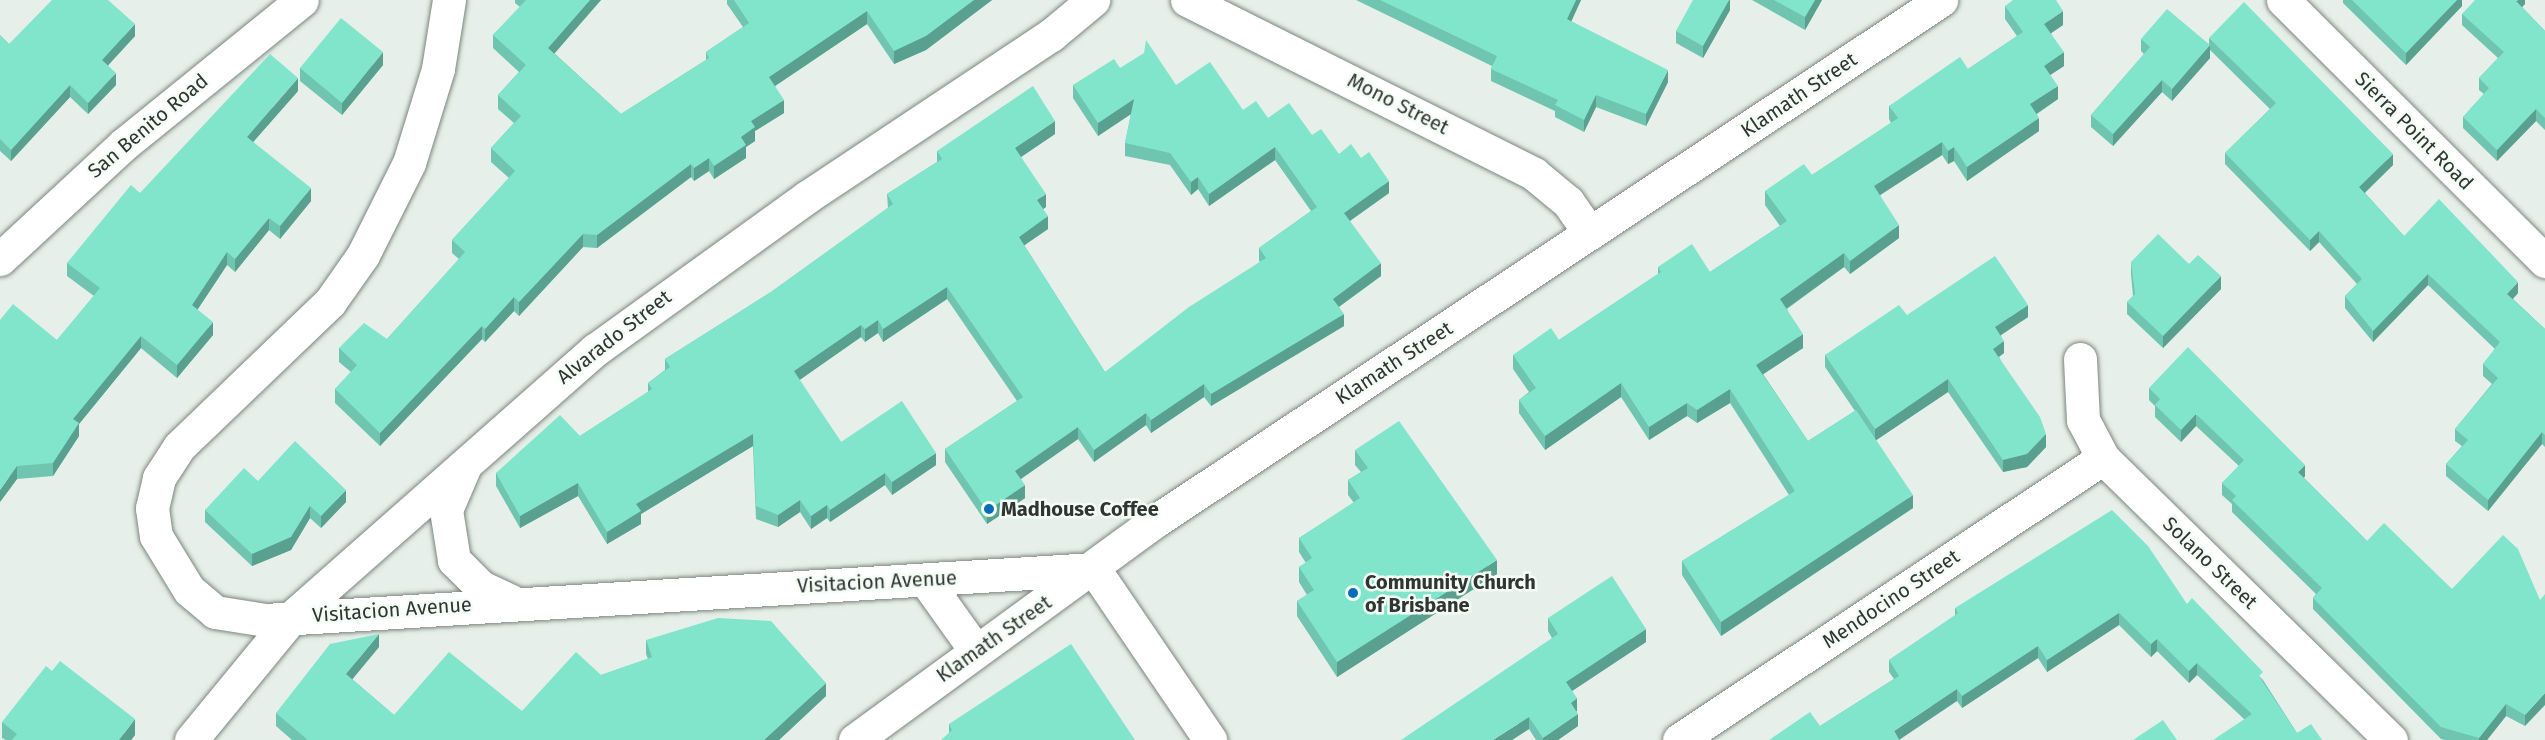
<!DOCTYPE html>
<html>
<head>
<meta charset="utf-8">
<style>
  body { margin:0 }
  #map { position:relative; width:2545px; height:740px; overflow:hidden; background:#e6efe9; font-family:"Fira Sans",sans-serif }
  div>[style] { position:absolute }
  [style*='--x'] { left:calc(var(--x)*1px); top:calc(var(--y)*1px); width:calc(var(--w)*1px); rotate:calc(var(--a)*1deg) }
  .roads { filter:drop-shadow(0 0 2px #7c857f) drop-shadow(0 0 2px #7c857f) }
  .street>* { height:33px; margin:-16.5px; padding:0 16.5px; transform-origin:16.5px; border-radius:16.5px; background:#fff }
  .secondary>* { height:33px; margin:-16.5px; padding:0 16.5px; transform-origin:16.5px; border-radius:16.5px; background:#fff }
  .wall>* { inset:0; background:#6fc5af }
  .shaded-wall>* { inset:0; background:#5aa08e }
  .building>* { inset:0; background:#81e5cb }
  .dots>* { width:16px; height:16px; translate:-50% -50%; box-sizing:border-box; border:3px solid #f3fdf6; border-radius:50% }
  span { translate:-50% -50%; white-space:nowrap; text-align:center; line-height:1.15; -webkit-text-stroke:5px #f3fdf6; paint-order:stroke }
  .street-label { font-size:20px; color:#303432 }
  .poi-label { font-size:20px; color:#303432; font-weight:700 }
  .left { translate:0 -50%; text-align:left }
</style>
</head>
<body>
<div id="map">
  <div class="roads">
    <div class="street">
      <i style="--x:1187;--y:0;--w:388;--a:26.6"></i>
      <i style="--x:1534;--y:174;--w:44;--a:39.5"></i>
      <i style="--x:1568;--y:202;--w:38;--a:55"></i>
      <i style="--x:2283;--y:0;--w:370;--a:44.9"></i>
      <i style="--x:0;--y:259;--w:168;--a:-42.8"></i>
      <i style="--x:123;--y:145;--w:230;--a:-39"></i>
      <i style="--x:2080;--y:359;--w:61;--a:87.2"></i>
      <i style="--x:2083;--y:420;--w:43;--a:62.2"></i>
      <i style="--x:2103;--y:458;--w:403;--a:44.4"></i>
      <i style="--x:464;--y:468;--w:46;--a:113.2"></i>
      <i style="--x:446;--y:510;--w:51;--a:80.9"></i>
      <i style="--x:454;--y:560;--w:38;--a:45"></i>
      <i style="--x:481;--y:587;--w:33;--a:25"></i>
      <i style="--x:191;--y:740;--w:159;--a:-50.6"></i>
      <i style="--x:292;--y:617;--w:404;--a:-41.4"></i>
      <i style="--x:595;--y:350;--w:261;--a:-35.8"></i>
      <i style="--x:807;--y:197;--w:293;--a:-33.6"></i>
      <i style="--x:1051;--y:35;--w:55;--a:-39.8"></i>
      <i style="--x:855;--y:740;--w:374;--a:-36.1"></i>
      <i style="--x:1157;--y:520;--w:941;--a:-33.55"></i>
      <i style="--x:1679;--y:740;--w:509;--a:-33.63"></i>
    </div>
    <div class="secondary">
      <i style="--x:449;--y:0;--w:70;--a:99.1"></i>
      <i style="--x:438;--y:69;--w:98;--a:107.1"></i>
      <i style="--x:409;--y:163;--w:103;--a:116.6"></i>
      <i style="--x:363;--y:255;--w:57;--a:125.1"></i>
      <i style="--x:330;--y:302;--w:209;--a:136.2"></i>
      <i style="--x:179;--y:447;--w:37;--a:123"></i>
      <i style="--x:159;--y:478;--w:31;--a:103"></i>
      <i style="--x:152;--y:508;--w:28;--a:82"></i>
      <i style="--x:156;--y:536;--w:63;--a:58.6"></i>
      <i style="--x:189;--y:590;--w:34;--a:40"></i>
      <i style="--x:215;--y:612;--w:51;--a:9.1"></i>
      <i style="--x:265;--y:620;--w:831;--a:-3.52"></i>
      <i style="--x:1094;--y:569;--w:207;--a:55.8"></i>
      <i style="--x:926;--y:581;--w:86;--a:54.5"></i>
    </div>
  </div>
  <div class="wall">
    <i style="clip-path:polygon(515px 0,601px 0,554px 53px,621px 114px,706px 60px,706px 52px,743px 27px,727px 4px,727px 0,992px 0,926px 50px,894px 64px,867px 24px,775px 86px,784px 113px,755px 131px,755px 141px,746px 147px,746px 158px,714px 179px,709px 171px,694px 181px,691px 177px,597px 248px,583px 247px,519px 316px,514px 311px,485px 342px,482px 339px,380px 446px,335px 403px,335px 389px,351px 372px,339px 362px,339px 348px,387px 339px,459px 259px,452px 253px,452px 240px,509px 178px,491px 162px,491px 148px,514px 123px,498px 109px,498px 95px,519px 72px,493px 48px,493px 35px,520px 7px,515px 3px)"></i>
    <i style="clip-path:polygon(1356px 0,1581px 0,1571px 21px,1668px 82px,1646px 126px,1596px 107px,1584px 132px,1555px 117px,1555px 111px,1491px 81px,1491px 69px,1492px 66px)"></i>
    <i style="clip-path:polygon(1730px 0,1730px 10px,1703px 58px,1676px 43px,1676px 31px)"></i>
    <i style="clip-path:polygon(1752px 0,1822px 0,1805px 30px)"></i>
    <i style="clip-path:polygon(2343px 0,2462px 0,2462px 6px,2406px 65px,2343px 3px)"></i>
    <i style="clip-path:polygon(2525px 0,2525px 4px,2522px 7px,2545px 31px,2545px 130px,2536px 121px,2497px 161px,2463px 128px,2463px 117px,2484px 94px,2479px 90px,2479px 78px,2498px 58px,2462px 25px,2462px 14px)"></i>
    <i style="clip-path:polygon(2005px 6px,2063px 25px,2051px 33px,2064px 66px,2050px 75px,2058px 99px,2037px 114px,2039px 131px,1967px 181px,1954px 161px,1948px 164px,1942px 155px,1880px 195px,1899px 238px,1850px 274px,1844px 267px,1787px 309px,1803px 348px,1763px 374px,1808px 441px,1855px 411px,1825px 367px,1825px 355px,1907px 315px,2028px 317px,2001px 335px,2004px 353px,1999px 357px,2046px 447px,2027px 467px,2003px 472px,1948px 392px,1876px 440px,1913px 508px,1721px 636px,1682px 575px,1682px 561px,1789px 495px,1730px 403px,1697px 423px,1687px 416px,1649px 440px,1621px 397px,1545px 450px,1519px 413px,1519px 400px,1529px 392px,1513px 369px,1513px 355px,1559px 340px,1658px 274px,1658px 267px,1710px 272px,1780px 226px,1765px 205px,1765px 191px,1812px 175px,1891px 123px,1889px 119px,1889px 106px,1968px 69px,2017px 36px,2005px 19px)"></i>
    <i style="clip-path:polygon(0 35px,9px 44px,135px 36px,108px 65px,116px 85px,88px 114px,70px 97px,11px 161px,0 151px)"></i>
    <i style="clip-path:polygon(2209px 38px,2393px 165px,2365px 193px,2404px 236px,2518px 293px,2513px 299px,2545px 329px,2545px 447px,2542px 444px,2488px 511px,2446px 476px,2446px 464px,2462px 446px,2455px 441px,2455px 429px,2492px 384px,2483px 376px,2483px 364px,2495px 349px,2428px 285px,2373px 342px,2345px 308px,2345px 296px,2357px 284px,2319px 242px,2310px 251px,2225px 164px,2225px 153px,2270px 109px,2210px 50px,2210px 58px,2172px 101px,2162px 92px,2113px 146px,2091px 127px,2091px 115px,2144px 54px,2141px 51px,2141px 39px,2209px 45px)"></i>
    <i style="clip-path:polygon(383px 65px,342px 115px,300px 81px,300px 68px)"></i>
    <i style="clip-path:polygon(1120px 68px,1176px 85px,1243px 110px,1268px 118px,1312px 135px,1339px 154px,1361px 158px,1389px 193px,1350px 221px,1381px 276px,1339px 307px,1344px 326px,1211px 406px,1204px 397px,1151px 433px,1146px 425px,1094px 462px,1078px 439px,1021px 479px,1025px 498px,987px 524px,945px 462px,945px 449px,1017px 401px,947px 299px,883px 342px,878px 333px,865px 342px,861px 337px,799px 380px,841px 442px,936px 465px,892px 495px,885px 485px,830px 522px,827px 518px,811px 529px,800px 512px,778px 527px,756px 519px,753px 446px,641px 514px,641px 524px,607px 544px,578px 496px,520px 528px,496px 486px,496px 473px,580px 436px,648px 392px,648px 383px,665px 370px,665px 359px,771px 292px,888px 208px,887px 194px,937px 162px,937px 151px,1055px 134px,1021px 157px,1046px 207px,1043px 209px,1048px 229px,1024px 245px,1105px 372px,1260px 262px,1259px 260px,1259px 248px,1311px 211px,1275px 160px,1209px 206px,1198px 189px,1191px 195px,1170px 165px,1125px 156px,1125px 143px,1131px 114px,1098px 136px,1073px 98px,1073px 85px)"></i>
    <i style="clip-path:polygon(298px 91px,253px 142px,311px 201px,280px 239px,269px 230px,235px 272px,227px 265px,197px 310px,213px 335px,177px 378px,141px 348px,79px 424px,79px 436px,53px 476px,17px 479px,0 502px,57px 340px,94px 296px,67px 276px,67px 263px,140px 193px)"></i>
    <i style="clip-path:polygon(2131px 262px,2189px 264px,2221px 289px,2163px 348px,2127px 314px,2127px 302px,2133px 296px,2131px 274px)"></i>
    <i style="clip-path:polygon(2149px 388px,2305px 476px,2304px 478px,2367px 541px,2452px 589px,2540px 600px,2525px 726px,2506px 716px,2487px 740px,2445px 740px,2441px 739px,2313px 609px,2313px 598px,2316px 594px,2232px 512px,2232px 504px,2222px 495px,2222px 483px,2239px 466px,2196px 426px,2181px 442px,2155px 417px,2155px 406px,2149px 400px)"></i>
    <i style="clip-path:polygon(1355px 450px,1497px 574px,1337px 677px,1297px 616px,1297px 601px,1307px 595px,1299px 582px,1299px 567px,1306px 563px,1299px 552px,1299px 538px,1354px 503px,1348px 495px,1348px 480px,1361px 472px,1355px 465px)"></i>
    <i style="clip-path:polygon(258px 481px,346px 502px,321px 528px,310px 518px,291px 550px,252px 566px,205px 522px,205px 510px)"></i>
    <i style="clip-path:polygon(2187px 604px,2263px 680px,2297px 733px,2322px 740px,2244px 719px,2197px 675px,2189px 683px,2157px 651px,2151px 657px,2119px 625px,2047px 672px,2038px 658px,1962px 708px,1957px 701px,1820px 726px,1894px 679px,1889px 672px,1889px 660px,1955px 616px,1955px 608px)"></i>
    <i style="clip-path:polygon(1548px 618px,1646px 642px,1572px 691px,1577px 711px,1576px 711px,1578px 726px,1558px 740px,1536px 740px,1529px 729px,1512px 740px,1552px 638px,1548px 631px)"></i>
    <i style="clip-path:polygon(646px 640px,826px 696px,779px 740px,292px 740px,276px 726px,276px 713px,379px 647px,352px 679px,394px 715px,522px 711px,601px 675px,648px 659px,646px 654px)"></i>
    <i style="clip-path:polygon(2px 722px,135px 735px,131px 740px,6px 740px,2px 738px)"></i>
    <i style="clip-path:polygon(949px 724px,1135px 740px,949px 733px)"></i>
  </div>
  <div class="shaded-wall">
    <i style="clip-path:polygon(590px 0,601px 0,548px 61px,548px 48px)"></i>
    <i style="clip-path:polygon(974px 0,992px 0,926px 50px,894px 64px,894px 51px)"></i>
    <i style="clip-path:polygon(1576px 0,1581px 0,1567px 31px,1567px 19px)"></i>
    <i style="clip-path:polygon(1729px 0,1730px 0,1730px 10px,1703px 58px,1703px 46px)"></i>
    <i style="clip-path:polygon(1815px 0,1822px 0,1805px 30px,1805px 17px)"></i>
    <i style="clip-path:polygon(2457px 0,2462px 0,2462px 6px,2406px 65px,2406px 53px)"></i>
    <i style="clip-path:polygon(2518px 0,2525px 0,2525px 4px,2516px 13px,2516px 1px)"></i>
    <i style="clip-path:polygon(867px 11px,867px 24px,769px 90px,769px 77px)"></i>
    <i style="clip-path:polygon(2063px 11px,2063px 25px,2044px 38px,2044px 24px)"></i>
    <i style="clip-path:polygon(135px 24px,135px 36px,102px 72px,102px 60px)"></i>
    <i style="clip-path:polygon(2210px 45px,2210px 58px,2172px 101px,2172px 89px)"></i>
    <i style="clip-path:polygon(383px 52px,383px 65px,342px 115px,342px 103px)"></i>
    <i style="clip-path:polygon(2064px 52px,2064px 66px,2044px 79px,2044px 66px)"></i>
    <i style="clip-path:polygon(1668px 70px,1668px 82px,1646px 126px,1646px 114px)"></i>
    <i style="clip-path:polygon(116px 73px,116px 85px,88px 114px,88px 103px)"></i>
    <i style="clip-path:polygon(298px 78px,298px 91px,247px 149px,247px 137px)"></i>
    <i style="clip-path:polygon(2162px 80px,2162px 92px,2113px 146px,2113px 134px)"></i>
    <i style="clip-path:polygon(70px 85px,70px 97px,11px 161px,11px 150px)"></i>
    <i style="clip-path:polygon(2058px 86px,2058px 99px,2030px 118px,2030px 104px)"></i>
    <i style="clip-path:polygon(1596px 95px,1596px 107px,1584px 132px,1584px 120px)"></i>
    <i style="clip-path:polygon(1134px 99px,1134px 112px,1098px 136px,1098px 123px)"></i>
    <i style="clip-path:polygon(784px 100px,784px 113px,755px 131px,755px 141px,746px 147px,746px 158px,714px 179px,714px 166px,741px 137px,751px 121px)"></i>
    <i style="clip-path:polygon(2536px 109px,2536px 121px,2497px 161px,2497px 150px)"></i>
    <i style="clip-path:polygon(2039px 118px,2039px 131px,1967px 181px,1967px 167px)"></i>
    <i style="clip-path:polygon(1055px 121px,1055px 134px,1015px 161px,1015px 148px)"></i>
    <i style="clip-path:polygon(1942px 142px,1942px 155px,1874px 199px,1874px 186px)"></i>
    <i style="clip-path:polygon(1275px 147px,1275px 160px,1209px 206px,1209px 194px)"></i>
    <i style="clip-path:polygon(1954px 147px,1954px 161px,1948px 164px,1948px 151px)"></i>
    <i style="clip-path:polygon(2393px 154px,2393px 165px,2359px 198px,2359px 187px)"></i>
    <i style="clip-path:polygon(709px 158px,709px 171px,694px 181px,694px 168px)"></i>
    <i style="clip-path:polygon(691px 164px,691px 177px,597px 248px,597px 235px)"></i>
    <i style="clip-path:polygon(1198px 177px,1198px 189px,1191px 195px,1191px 182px)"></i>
    <i style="clip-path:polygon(1389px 181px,1389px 193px,1344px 225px,1344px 213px)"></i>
    <i style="clip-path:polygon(311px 188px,311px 201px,280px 239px,280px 226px)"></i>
    <i style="clip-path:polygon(1046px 194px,1046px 207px,1037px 213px,1037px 200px)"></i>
    <i style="clip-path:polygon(1048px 216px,1048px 229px,1019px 249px,1019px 237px)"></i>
    <i style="clip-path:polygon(269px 218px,269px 230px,235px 272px,235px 259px)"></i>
    <i style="clip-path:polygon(1899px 225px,1899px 238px,1850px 274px,1850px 261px)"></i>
    <i style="clip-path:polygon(2319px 231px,2319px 242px,2310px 251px,2310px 240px)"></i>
    <i style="clip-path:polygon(583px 234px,583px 247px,519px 316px,519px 302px)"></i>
    <i style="clip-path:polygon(227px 252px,227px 265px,192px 318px,192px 305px)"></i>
    <i style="clip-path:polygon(1844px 253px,1844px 267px,1780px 313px,1780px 299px)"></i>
    <i style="clip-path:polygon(1381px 263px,1381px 276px,1333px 311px,1333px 299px)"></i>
    <i style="clip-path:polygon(2428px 274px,2428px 285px,2373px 342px,2373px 331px)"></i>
    <i style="clip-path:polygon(2221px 276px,2221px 289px,2163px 348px,2163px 336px)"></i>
    <i style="clip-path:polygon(2518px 282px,2518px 293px,2507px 305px,2507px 294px)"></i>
    <i style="clip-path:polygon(947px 287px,947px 299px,883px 342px,883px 329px)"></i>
    <i style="clip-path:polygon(514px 297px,514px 311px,485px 342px,485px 329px)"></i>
    <i style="clip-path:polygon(2028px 305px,2028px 317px,1995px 339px,1995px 327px)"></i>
    <i style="clip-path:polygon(1344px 314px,1344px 326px,1211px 406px,1211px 394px)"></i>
    <i style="clip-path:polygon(878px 320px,878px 333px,865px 342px,865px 329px)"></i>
    <i style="clip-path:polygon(213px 322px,213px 335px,177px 378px,177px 365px)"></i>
    <i style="clip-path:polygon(861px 325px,861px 337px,794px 384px,794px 371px)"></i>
    <i style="clip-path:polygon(482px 326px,482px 339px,380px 446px,380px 433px)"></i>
    <i style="clip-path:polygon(1803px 334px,1803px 348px,1756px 379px,1756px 365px)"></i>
    <i style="clip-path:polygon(141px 336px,141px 348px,79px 424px,79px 436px,53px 476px,53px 463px,73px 419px)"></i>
    <i style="clip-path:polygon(2004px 341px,2004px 353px,1993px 361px,1993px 349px)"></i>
    <i style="clip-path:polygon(1948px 379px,1948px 392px,1875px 441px,1875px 429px)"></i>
    <i style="clip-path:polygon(1621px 383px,1621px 397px,1545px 450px,1545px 436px)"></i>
    <i style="clip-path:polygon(1204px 384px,1204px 397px,1151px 433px,1151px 420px)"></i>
    <i style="clip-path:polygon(1730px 389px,1730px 403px,1697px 423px,1697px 410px)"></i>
    <i style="clip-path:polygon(1687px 403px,1687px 416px,1649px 440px,1649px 427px)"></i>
    <i style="clip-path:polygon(1146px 413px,1146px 425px,1094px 462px,1094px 450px)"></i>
    <i style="clip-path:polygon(2196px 414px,2196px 426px,2181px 442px,2181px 430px)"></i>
    <i style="clip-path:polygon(1078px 427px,1078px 439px,1015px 483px,1015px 471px)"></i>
    <i style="clip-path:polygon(2542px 432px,2542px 444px,2488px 511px,2488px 500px)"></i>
    <i style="clip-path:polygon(753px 434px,753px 446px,641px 514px,641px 524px,607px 544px,607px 532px,636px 504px)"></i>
    <i style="clip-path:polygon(2046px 434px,2046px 447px,2027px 467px,2003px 472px,2003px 460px)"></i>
    <i style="clip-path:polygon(936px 453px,936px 465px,892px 495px,892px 482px)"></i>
    <i style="clip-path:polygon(2305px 465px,2305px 476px,2298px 484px,2298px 472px)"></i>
    <i style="clip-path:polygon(17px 466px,17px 479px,0 502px,0 490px)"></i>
    <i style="clip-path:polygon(885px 473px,885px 485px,830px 522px,830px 510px)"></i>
    <i style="clip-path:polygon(578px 483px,578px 496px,520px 528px,520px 516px)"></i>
    <i style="clip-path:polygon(1025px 485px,1025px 498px,987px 524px,987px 511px)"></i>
    <i style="clip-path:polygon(346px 490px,346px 502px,321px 528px,321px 516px)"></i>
    <i style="clip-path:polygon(1913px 495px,1913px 508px,1721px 636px,1721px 622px)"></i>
    <i style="clip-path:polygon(800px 500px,800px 512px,778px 527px,778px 515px)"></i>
    <i style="clip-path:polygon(827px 505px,827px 518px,811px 529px,811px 516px)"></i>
    <i style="clip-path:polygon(310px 506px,310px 518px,291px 550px,252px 566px,252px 554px)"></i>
    <i style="clip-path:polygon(1497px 560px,1497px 574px,1337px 677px,1337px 662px)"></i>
    <i style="clip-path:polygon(2119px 613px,2119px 625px,2047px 672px,2047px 660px)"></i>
    <i style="clip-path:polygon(1646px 629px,1646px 642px,1566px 695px,1566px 682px)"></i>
    <i style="clip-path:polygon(379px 634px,379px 647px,346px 687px,346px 674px)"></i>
    <i style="clip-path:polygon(2157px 639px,2157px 651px,2151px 657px,2151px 644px)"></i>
    <i style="clip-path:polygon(2038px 646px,2038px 658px,1962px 708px,1962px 696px)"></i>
    <i style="clip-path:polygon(2197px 663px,2197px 675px,2189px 683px,2189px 671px)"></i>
    <i style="clip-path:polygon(826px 683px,826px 696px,779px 740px,764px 740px)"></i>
    <i style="clip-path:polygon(1957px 689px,1957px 701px,1899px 740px,1894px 731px)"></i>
    <i style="clip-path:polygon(2545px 693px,2545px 705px,2525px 726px,2525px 715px)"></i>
    <i style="clip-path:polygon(1577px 698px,1577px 711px,1571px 716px,1571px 703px)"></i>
    <i style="clip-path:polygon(2506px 704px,2506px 716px,2487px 740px,2479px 740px,2479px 738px)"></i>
    <i style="clip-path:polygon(1578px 714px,1578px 726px,1558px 740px,1543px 740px,1543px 738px)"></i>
    <i style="clip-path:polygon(1529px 717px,1529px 729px,1512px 740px,1493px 740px)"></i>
    <i style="clip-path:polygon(135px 719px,135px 735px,131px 740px,119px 740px)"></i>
  </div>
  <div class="building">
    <i style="clip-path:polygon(52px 0,108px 0,135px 24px,102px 60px,116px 73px,88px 103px,70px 85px,11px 150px,0 139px,0 35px,9px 44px)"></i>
    <i style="clip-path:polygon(526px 0,590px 0,548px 48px,621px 114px,709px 58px,706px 52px,749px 23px,734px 0,974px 0,926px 36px,894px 51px,867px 11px,769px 77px,784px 100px,751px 121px,755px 127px,741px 137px,746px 145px,714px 166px,709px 158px,694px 168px,691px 164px,597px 235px,583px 234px,519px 302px,514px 297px,485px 329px,482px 326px,380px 433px,335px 389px,357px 365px,339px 348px,364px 323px,387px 339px,465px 252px,452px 240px,515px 171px,491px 148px,521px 116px,498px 95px,526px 65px,493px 35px)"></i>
    <i style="clip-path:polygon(1380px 0,1576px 0,1567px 19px,1668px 70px,1646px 114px,1596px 95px,1584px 120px,1555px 105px,1558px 100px,1491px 69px,1497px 56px)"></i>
    <i style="clip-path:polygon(1693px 0,1729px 0,1703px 46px,1676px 31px)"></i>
    <i style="clip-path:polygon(1774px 0,1815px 0,1805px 17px)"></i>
    <i style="clip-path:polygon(2013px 0,2056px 0,2063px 11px,2044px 24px,2064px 52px,2044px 66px,2058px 86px,2030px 104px,2039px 118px,1967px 167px,1954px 147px,1948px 151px,1942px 142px,1874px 186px,1899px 225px,1850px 261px,1844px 253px,1780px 299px,1803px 334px,1756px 365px,1808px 441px,1856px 410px,1913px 495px,1721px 622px,1682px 561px,1795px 491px,1730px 389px,1697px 410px,1687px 403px,1649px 427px,1621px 383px,1545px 436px,1519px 400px,1536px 388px,1513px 355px,1551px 328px,1559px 340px,1661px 272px,1658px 267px,1692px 244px,1710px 272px,1787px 221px,1765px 191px,1804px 164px,1812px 175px,1898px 118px,1889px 106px,1960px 57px,1968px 69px,2023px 32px,2005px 6px)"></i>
    <i style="clip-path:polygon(2352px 0,2457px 0,2406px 53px)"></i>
    <i style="clip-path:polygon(2475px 0,2518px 0,2516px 1px,2545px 31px,2545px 118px,2536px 109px,2497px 150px,2463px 117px,2489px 88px,2479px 78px,2504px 52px,2462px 14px)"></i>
    <i style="clip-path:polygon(2244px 2px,2393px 154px,2359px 187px,2404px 236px,2439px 199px,2518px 282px,2507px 294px,2545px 329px,2545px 435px,2542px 432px,2488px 500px,2446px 464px,2468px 440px,2455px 429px,2498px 378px,2483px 364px,2500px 342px,2428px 274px,2373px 331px,2345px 296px,2362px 279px,2319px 231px,2310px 240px,2225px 153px,2276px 103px,2209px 38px)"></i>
    <i style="clip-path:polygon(2167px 9px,2210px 45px,2172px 89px,2162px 80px,2113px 134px,2091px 115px,2150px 47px,2141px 39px)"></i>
    <i style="clip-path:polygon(341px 18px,383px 52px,342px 103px,300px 68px)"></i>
    <i style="clip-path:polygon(1146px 40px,1176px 85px,1210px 62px,1243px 110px,1256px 101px,1268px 118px,1289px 103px,1312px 135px,1321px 129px,1339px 154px,1351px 144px,1361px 158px,1369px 152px,1389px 181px,1344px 213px,1381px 263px,1333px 299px,1344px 314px,1211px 394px,1204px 384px,1151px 420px,1146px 413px,1094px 450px,1078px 427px,1015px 471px,1025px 485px,987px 511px,945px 449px,1023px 397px,947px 287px,883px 329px,878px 320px,865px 329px,861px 325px,794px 371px,841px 442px,902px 401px,936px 453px,892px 482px,885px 473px,830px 510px,827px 505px,811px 516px,800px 500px,778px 515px,756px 506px,753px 434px,636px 504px,641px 511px,607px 532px,578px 483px,520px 516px,496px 473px,560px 415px,580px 436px,652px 389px,648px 383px,670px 367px,665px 359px,771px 292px,893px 204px,887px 194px,942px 159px,937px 151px,1033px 86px,1055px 121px,1015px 148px,1046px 194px,1037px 200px,1048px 216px,1019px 237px,1105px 372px,1189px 307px,1266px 258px,1259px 248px,1317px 207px,1275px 147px,1209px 194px,1198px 177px,1191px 182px,1170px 153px,1125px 143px,1134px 99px,1098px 123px,1073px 85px,1114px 59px,1120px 68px,1144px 53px)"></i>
    <i style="clip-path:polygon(270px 54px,298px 78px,247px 137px,311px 188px,280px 226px,269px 218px,235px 259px,227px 252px,192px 305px,213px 322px,177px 365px,141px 336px,73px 419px,79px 423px,53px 463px,17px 466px,0 490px,0 320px,13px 304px,57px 340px,100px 288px,67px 263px,131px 185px,140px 193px)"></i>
    <i style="clip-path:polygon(2158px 234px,2189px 264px,2198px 255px,2221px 276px,2163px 336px,2127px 302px,2135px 294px,2131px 262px)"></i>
    <i style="clip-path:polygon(1995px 256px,2028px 305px,1995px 327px,2004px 341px,1993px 349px,2040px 417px,2046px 434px,2027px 454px,2003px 460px,1948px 379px,1875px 429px,1825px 355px,1899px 305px,1907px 315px)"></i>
    <i style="clip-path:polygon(2188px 347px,2305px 465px,2298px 472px,2367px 541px,2384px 523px,2452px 589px,2503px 535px,2518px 549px,2540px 600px,2545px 594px,2545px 693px,2525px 715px,2506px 704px,2479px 738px,2441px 727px,2313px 598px,2322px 588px,2232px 500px,2236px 496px,2222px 483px,2244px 460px,2196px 414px,2181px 430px,2155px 405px,2160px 399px,2149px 388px)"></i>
    <i style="clip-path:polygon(1399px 421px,1497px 560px,1337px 662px,1297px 601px,1314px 590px,1299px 567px,1312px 558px,1299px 538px,1360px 498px,1348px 480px,1368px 468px,1355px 450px)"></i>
    <i style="clip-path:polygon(295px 441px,346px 490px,321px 516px,310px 506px,291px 537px,252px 554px,205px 510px,244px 468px,258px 481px)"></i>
    <i style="clip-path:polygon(2112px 510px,2148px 546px,2187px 604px,2192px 598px,2263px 672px,2259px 676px,2297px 733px,2311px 724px,2322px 740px,2213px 740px,2252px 714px,2197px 663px,2189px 671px,2157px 639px,2151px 644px,2119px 613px,2047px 660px,2038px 646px,1962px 696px,1957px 689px,1894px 731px,1899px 740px,1769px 740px,1810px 712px,1820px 726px,1899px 676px,1889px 660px,1958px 613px,1955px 608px)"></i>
    <i style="clip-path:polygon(1612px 576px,1646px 629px,1566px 682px,1577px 698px,1571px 703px,1578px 714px,1543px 738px,1529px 717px,1493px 740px,1401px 740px,1558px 634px,1548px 618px)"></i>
    <i style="clip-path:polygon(718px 618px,771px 621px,826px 683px,764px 740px,308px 740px,276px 713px,330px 644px,379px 634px,346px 674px,394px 715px,449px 652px,522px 711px,576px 652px,601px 675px,652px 657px,646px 640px)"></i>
    <i style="clip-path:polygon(1071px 644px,1135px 740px,941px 740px,952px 730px,949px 724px)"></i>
    <i style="clip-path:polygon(60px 661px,135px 719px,119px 740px,12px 740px,17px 734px,2px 722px,46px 666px,52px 671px)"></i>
    <i style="clip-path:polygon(2163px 720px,2177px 740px,2133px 740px)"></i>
  </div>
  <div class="dots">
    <i style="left:989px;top:509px;background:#086cb8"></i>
    <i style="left:1353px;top:593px;background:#086cb8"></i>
  </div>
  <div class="street-label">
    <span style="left:1799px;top:95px;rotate:-34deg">Klamath Street</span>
    <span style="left:1398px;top:104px;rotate:27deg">Mono Street</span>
    <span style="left:148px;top:126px;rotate:-40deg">San Benito Road</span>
    <span style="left:2414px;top:131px;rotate:45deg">Sierra Point Road</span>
    <span style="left:614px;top:337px;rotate:-38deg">Alvarado Street</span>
    <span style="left:1394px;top:363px;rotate:-33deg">Klamath Street</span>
    <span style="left:2210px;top:563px;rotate:44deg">Solano Street</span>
    <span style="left:877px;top:582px;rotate:-3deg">Visitacion Avenue</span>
    <span style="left:1891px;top:599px;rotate:-34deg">Mendocino Street</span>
    <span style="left:392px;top:610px;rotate:-4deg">Visitacion Avenue</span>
    <span style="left:994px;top:639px;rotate:-35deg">Klamath Street</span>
  </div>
  <div class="poi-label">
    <span class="left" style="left:1001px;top:509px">Madhouse Coffee</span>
    <span class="left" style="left:1365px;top:594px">Community Church<br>of Brisbane</span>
  </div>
</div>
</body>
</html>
